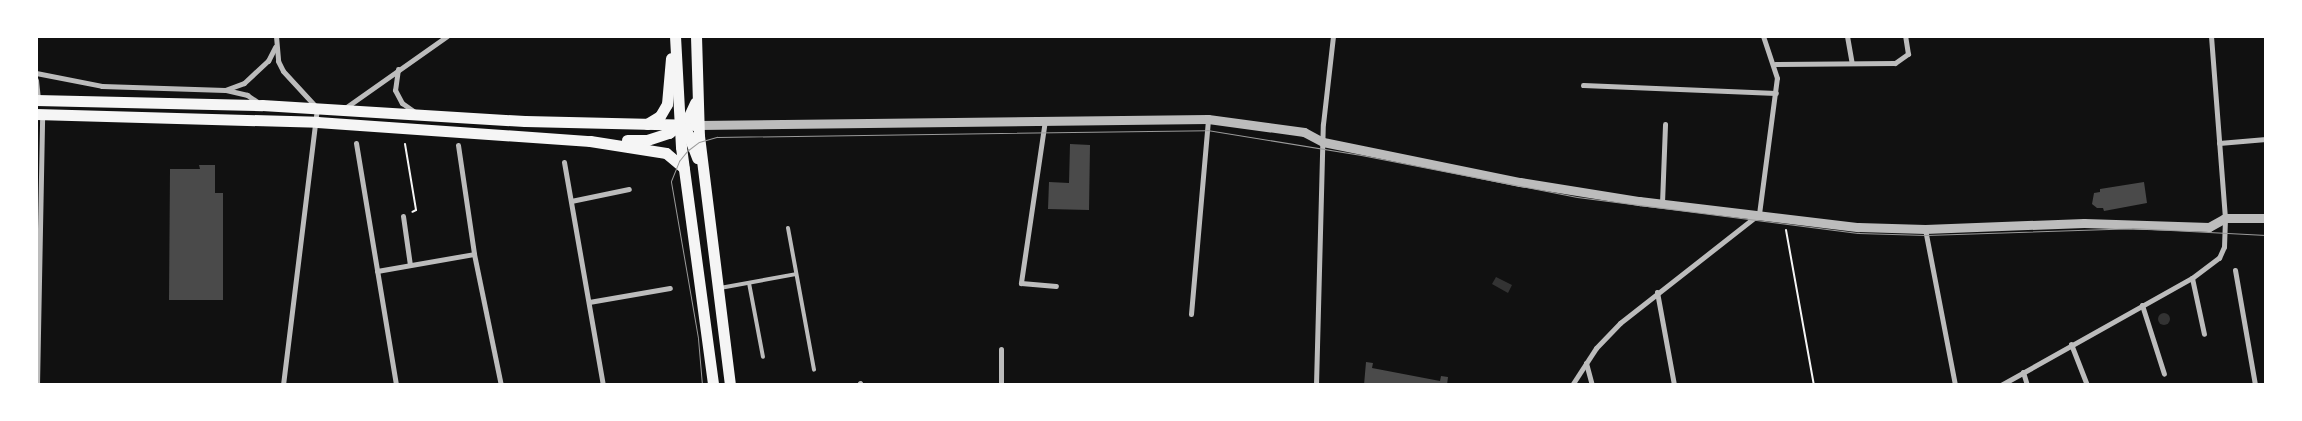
<!DOCTYPE html>
<html>
<head>
<meta charset="utf-8">
<style>
  body { margin:0 }
  #map { position:relative; width:2302px; height:421px; overflow:hidden; background:#111; font-family:Signika,sans-serif }
  div>[style] { position:absolute }
  [style*='--x'] { left:calc(var(--x)*1px); top:calc(var(--y)*1px); width:calc(var(--w)*1px); rotate:calc(var(--a)*1deg) }
  .water>* { inset:0; background:#333 }
  .round { border-radius:50% }
  .building>* { inset:0; background:#4a4a4a }
  .path>* { height:2px; margin:-1px; padding:0 1px; transform-origin:1px; border-radius:1px; background:#f5f5f5 }
  .service>* { height:4px; margin:-2px; padding:0 2px; transform-origin:2px; border-radius:2px; background:#bcbcbc }
  .minor>* { height:5px; margin:-2.5px; padding:0 2.5px; transform-origin:2.5px; border-radius:2.5px; background:#bcbcbc }
  .tertiary>* { height:9px; margin:-4.5px; padding:0 4.5px; transform-origin:4.5px; border-radius:4.5px; background:#bcbcbc }
  .primary>* { height:11px; margin:-5.5px; padding:0 5.5px; transform-origin:5.5px; border-radius:5.5px; background:#f5f5f5 }
  .tram>* { height:1px; margin:-0.5px; padding:0 0.5px; transform-origin:0.5px; border-radius:0.5px; background:#9a9a9a }
  span { translate:-50% -50%; white-space:nowrap; text-align:center; line-height:1.15; -webkit-text-stroke:4.5px #fff; paint-order:stroke }
  .frame { position:absolute; inset:0; border:38px solid #fff; pointer-events:none }
</style>
</head>
<body>
<div id="map">
  <div class="water">
    <i style="clip-path:polygon(1496px 277px,1512px 285px,1508px 293px,1492px 284px)"></i>
    <i class="round" style="left:2158px;top:313px;width:12px;height:12px"></i>
  </div>
  <div class="building">
    <i style="clip-path:polygon(1070px 144px,1090px 145px,1089px 210px,1048px 209px,1049px 182px,1069px 183px)"></i>
    <i style="clip-path:polygon(199px 165px,215px 165px,215px 193px,223px 193px,223px 300px,169px 300px,170px 169px,200px 169px)"></i>
    <i style="clip-path:polygon(2144px 182px,2147px 203px,2104px 211px,2103px 208px,2097px 208px,2092px 204px,2094px 193px,2100px 192px,2100px 189px)"></i>
    <i style="clip-path:polygon(1366px 362px,1373px 363px,1372px 368px,1440px 381px,1441px 376px,1448px 377px,1447px 385px,1364px 385px)"></i>
  </div>
  <div class="path">
    <i style="--x:405;--y:144;--w:67;--a:80.5"></i>
    <i style="--x:416;--y:210;--w:4;--a:153"></i>
    <i style="--x:1786;--y:230;--w:158;--a:79.8"></i>
  </div>
  <div class="service">
    <i style="--x:788;--y:228;--w:144;--a:79.6"></i>
    <i style="--x:749;--y:283;--w:75;--a:79.3"></i>
    <i style="--x:720;--y:288;--w:77;--a:-10.4"></i>
  </div>
  <div class="minor">
    <i style="--x:276;--y:36;--w:25;--a:85"></i>
    <i style="--x:278;--y:61;--w:11;--a:63"></i>
    <i style="--x:283;--y:71;--w:50;--a:47.4"></i>
    <i style="--x:317;--y:108;--w:279;--a:97"></i>
    <i style="--x:1847;--y:36;--w:27;--a:80"></i>
    <i style="--x:1775;--y:64;--w:120;--a:-0.5"></i>
    <i style="--x:1895;--y:63;--w:16;--a:-35"></i>
    <i style="--x:1908;--y:54;--w:18;--a:-99"></i>
    <i style="--x:398;--y:69;--w:21;--a:98"></i>
    <i style="--x:395;--y:90;--w:15;--a:62"></i>
    <i style="--x:402;--y:103;--w:16;--a:35"></i>
    <i style="--x:36;--y:73;--w:67;--a:11.1"></i>
    <i style="--x:102;--y:86;--w:123;--a:1.9"></i>
    <i style="--x:225;--y:90;--w:20;--a:-20"></i>
    <i style="--x:244;--y:83;--w:33;--a:-43"></i>
    <i style="--x:268;--y:61;--w:16;--a:-63"></i>
    <i style="--x:36;--y:80;--w:19;--a:84"></i>
    <i style="--x:1583;--y:85;--w:193;--a:2.4"></i>
    <i style="--x:226;--y:90;--w:22;--a:13"></i>
    <i style="--x:247;--y:95;--w:14;--a:34"></i>
    <i style="--x:345;--y:108;--w:125;--a:-35.2"></i>
    <i style="--x:1045;--y:120;--w:165;--a:98.4"></i>
    <i style="--x:1021;--y:283;--w:35;--a:5"></i>
    <i style="--x:356;--y:143;--w:245;--a:80.6"></i>
    <i style="--x:2219;--y:143;--w:47;--a:-4.9"></i>
    <i style="--x:458;--y:145;--w:110;--a:81.6"></i>
    <i style="--x:474;--y:254;--w:134;--a:78.4"></i>
    <i style="--x:564;--y:162;--w:226;--a:80.1"></i>
    <i style="--x:571;--y:201;--w:59;--a:-11.7"></i>
    <i style="--x:1662;--y:203;--w:79;--a:-87.8"></i>
    <i style="--x:403;--y:216;--w:49;--a:81.9"></i>
    <i style="--x:1925;--y:229;--w:159;--a:79.1"></i>
    <i style="--x:2235;--y:270;--w:117;--a:80.1"></i>
    <i style="--x:377;--y:271;--w:98;--a:-9.9"></i>
    <i style="--x:2192;--y:278;--w:57;--a:77.9"></i>
    <i style="--x:1657;--y:292;--w:95;--a:79.6"></i>
    <i style="--x:589;--y:302;--w:82;--a:-9.8"></i>
    <i style="--x:2142;--y:305;--w:72;--a:72.3"></i>
    <i style="--x:1191;--y:314;--w:196;--a:-85"></i>
    <i style="--x:2071;--y:344;--w:44;--a:68.7"></i>
    <i style="--x:1001;--y:349;--w:36;--a:90"></i>
    <i style="--x:1586;--y:363;--w:23;--a:75"></i>
    <i style="--x:2023;--y:372;--w:14;--a:73"></i>
    <i style="--x:860;--y:383;--w:2;--a:63"></i>
    <i style="--x:37;--y:385;--w:270;--a:-88.9"></i>
    <i style="--x:1316;--y:385;--w:261;--a:-88.5"></i>
    <i style="--x:1323;--y:124;--w:89;--a:-83.5"></i>
    <i style="--x:1572;--y:385;--w:44;--a:-57"></i>
    <i style="--x:1596;--y:348;--w:35;--a:-46"></i>
    <i style="--x:1620;--y:323;--w:177;--a:-38.1"></i>
    <i style="--x:1759;--y:214;--w:137;--a:-82.5"></i>
    <i style="--x:1777;--y:78;--w:44;--a:-108.4"></i>
    <i style="--x:2001;--y:385;--w:219;--a:-29.3"></i>
    <i style="--x:2192;--y:278;--w:34;--a:-37"></i>
    <i style="--x:2219;--y:258;--w:12;--a:-66"></i>
    <i style="--x:2224;--y:247;--w:29;--a:-88"></i>
    <i style="--x:2225;--y:218;--w:183;--a:-94.4"></i>
  </div>
  <div class="tertiary">
    <i style="--x:698;--y:125;--w:510;--a:-0.67"></i>
    <i style="--x:1208;--y:119;--w:97;--a:7.7"></i>
    <i style="--x:1304;--y:132;--w:21;--a:28"></i>
    <i style="--x:1323;--y:142;--w:201;--a:11.5"></i>
    <i style="--x:1520;--y:182;--w:121;--a:9.1"></i>
    <i style="--x:1639;--y:201;--w:221;--a:6.8"></i>
    <i style="--x:1858;--y:227;--w:67;--a:1.7"></i>
    <i style="--x:1925;--y:229;--w:159;--a:-2.2"></i>
    <i style="--x:2084;--y:223;--w:125;--a:1.8"></i>
    <i style="--x:2209;--y:227;--w:18;--a:-29"></i>
    <i style="--x:2225;--y:218;--w:41;--a:0"></i>
  </div>
  <div class="primary">
    <i style="--x:675;--y:36;--w:111;--a:86.9"></i>
    <i style="--x:681;--y:147;--w:240;--a:82.3"></i>
    <i style="--x:696;--y:36;--w:100;--a:88.3"></i>
    <i style="--x:699;--y:136;--w:251;--a:82.9"></i>
    <i style="--x:36;--y:100;--w:226;--a:1.3"></i>
    <i style="--x:262;--y:105;--w:263;--a:3.5"></i>
    <i style="--x:525;--y:121;--w:173;--a:1.3"></i>
    <i style="--x:36;--y:114;--w:281;--a:1.6"></i>
    <i style="--x:317;--y:122;--w:274;--a:4"></i>
    <i style="--x:590;--y:141;--w:77;--a:9"></i>
    <i style="--x:666;--y:153;--w:23;--a:40"></i>
    <i style="--x:647;--y:124;--w:15;--a:-32"></i>
    <i style="--x:660;--y:116;--w:14;--a:-60"></i>
    <i style="--x:667;--y:104;--w:46;--a:-85"></i>
    <i style="--x:679;--y:126;--w:12;--a:42"></i>
    <i style="--x:688;--y:134;--w:26;--a:69"></i>
    <i style="--x:627;--y:140;--w:20;--a:0"></i>
    <i style="--x:647;--y:140;--w:23;--a:-18"></i>
    <i style="--x:669;--y:133;--w:24;--a:-38"></i>
    <i style="--x:688;--y:118;--w:17;--a:-65"></i>
  </div>
  <div class="tram">
    <i style="--x:702;--y:385;--w:47;--a:-94.9"></i>
    <i style="--x:698;--y:338;--w:159;--a:-99.8"></i>
    <i style="--x:671;--y:181;--w:22;--a:-68"></i>
    <i style="--x:679;--y:161;--w:13;--a:-51"></i>
    <i style="--x:687;--y:151;--w:15;--a:-37"></i>
    <i style="--x:699;--y:142;--w:19;--a:-16"></i>
    <i style="--x:717;--y:137;--w:490;--a:-0.8"></i>
    <i style="--x:1207;--y:130;--w:156;--a:9.2"></i>
    <i style="--x:1361;--y:155;--w:220;--a:11"></i>
    <i style="--x:1577;--y:197;--w:283;--a:7.3"></i>
    <i style="--x:1858;--y:233;--w:68;--a:1.7"></i>
    <i style="--x:1926;--y:235;--w:206;--a:-1.9"></i>
    <i style="--x:2132;--y:228;--w:134;--a:3"></i>
  </div>
  <div class="frame"></div>
</div>
</body>
</html>
